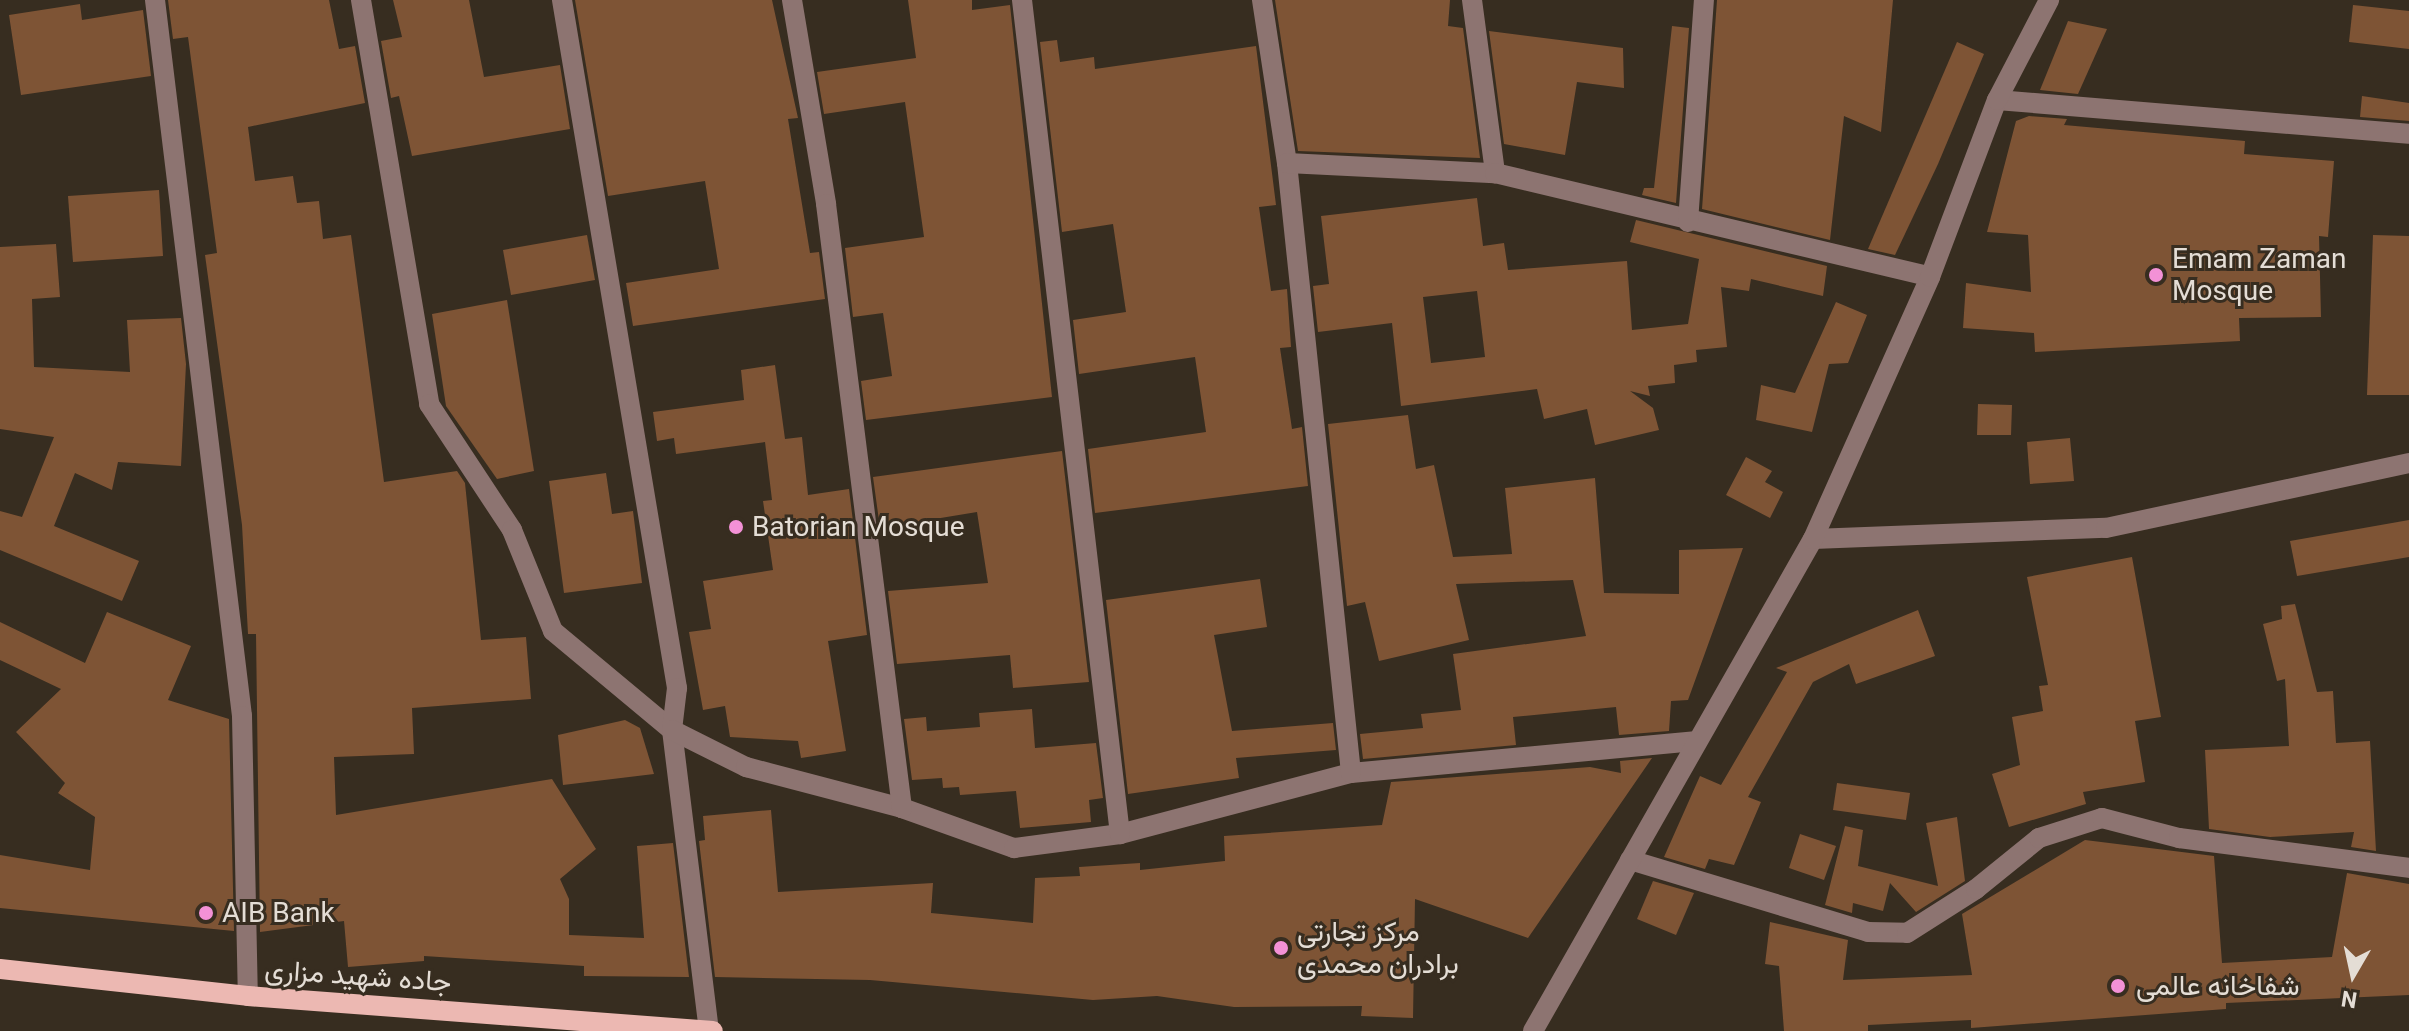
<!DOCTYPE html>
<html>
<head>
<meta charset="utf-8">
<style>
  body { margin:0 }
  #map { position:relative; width:2409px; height:1031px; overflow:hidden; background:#372d20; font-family:Roboto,Vazirmatn,sans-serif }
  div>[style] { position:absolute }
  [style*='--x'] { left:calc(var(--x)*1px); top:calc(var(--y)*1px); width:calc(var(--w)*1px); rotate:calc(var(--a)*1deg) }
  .building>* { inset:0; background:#7e5435 }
  .minor>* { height:20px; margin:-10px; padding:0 10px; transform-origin:10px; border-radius:10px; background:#8d7471 }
  .major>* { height:20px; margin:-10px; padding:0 10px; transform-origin:10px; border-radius:10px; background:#ecb8b2 }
  .dots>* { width:22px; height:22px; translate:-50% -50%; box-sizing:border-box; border:4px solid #372d20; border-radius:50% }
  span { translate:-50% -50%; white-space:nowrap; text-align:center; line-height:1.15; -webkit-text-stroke:6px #372d20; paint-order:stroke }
  .poi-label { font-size:28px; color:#e4ddd5 }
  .left { translate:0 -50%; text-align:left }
  .street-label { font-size:28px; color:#e4ddd5 }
  .north { position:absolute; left:2313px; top:935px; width:80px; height:80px; -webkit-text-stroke:6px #372d20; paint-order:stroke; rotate:189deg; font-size:22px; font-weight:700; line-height:32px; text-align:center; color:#e4ddd5 }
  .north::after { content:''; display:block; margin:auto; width:28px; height:36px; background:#e4ddd5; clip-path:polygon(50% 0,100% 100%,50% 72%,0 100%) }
</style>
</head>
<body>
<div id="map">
  <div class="building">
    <i style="clip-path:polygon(168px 0,329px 0,339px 49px,355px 46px,365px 103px,248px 127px,255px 181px,293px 176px,297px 203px,319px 201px,323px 239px,351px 235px,384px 482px,457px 471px,465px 483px,481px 640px,526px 637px,531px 699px,412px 708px,414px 754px,334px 757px,336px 815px,552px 779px,596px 849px,560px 879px,569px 899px,569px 935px,644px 938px,637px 846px,673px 843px,689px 977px,584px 976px,584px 966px,424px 956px,424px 961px,348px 967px,344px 921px,260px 932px,256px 634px,248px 634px,242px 525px,205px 255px,217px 253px,188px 37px,173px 39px)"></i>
    <i style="clip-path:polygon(393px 0,469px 0,484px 77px,560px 65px,570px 129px,412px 156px,399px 96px,391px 98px,381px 41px,402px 37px)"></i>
    <i style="clip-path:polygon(575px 0,772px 0,798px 118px,788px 119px,810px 253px,819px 252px,825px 299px,633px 326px,626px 283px,719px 269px,705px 181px,608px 196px)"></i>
    <i style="clip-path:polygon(908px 0,972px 0,972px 10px,1010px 5px,1052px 397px,866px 420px,861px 381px,892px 376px,883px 313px,853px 317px,845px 248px,924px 237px,905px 102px,824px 114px,817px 72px,916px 58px)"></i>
    <i style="clip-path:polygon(1275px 0,1450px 0,1448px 26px,1463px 28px,1480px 158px,1298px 151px)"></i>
    <i style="clip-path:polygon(1717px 0,1893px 0,1881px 132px,1844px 116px,1830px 240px,1702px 209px)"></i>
    <i style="clip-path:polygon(80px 4px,82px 20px,143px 10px,151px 76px,21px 95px,9px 15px)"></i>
    <i style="clip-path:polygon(2353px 5px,2409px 11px,2409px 49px,2349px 42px)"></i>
    <i style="clip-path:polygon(2068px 21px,2107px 29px,2078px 94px,2040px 90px)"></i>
    <i style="clip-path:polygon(1672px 26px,1689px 28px,1676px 203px,1642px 195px,1644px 188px,1654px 188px)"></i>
    <i style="clip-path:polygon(1489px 31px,1623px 48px,1624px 88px,1577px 82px,1565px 155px,1504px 144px)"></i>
    <i style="clip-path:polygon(1057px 40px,1060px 62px,1094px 57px,1095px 69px,1256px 46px,1276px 205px,1259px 207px,1271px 291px,1287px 289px,1291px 347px,1280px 348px,1292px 429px,1302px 427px,1308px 486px,1095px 513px,1088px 449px,1206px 432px,1195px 357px,1079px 374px,1073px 320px,1126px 312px,1113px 224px,1062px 232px,1040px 42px)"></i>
    <i style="clip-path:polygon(1957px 42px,1984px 54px,1938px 164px,1895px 255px,1868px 249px)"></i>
    <i style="clip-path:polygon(2362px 96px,2409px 103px,2409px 121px,2360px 117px)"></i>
    <i style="clip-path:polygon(2029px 116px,2067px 119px,2064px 125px,2245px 141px,2244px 154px,2334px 161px,2328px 237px,2319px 236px,2321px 317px,2239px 318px,2240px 341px,2035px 352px,2034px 333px,1963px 328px,1966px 283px,2031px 292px,2028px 235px,1987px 232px,2016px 121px)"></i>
    <i style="clip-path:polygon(159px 190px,163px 256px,73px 262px,68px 196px)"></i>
    <i style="clip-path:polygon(evenodd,1477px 198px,1483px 246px,1504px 243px,1508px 270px,1627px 261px,1632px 330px,1688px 324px,1699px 259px,1630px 242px,1636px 220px,1827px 266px,1823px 296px,1751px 279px,1749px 291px,1721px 287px,1727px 347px,1696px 350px,1697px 362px,1674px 365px,1675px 383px,1648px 386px,1650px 396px,1630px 391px,1653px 408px,1659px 430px,1595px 445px,1587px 409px,1544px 419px,1537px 389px,1401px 406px,1392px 323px,1318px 332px,1313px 286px,1329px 284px,1321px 216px,1477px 198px,1477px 291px,1485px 357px,1431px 363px,1423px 297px,1477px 291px)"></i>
    <i style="clip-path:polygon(587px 235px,595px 280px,511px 295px,503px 250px)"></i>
    <i style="clip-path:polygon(2373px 235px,2409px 236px,2409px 395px,2367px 395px)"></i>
    <i style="clip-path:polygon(56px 244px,60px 297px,32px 299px,34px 367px,130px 372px,127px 320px,181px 318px,186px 364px,181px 466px,118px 462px,112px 490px,75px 473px,54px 526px,139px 561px,122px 601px,0 550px,0 511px,22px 517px,54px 437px,0 429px,0 247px)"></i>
    <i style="clip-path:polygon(507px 300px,534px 471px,497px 479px,446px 406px,432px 314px)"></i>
    <i style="clip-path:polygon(1836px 302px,1867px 315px,1848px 363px,1829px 364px,1812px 432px,1756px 420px,1761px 385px,1795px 393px)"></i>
    <i style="clip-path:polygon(775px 365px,785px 439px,802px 437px,808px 495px,849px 489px,867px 635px,828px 641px,846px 751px,801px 758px,798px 741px,730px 737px,725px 706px,703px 710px,689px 632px,711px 629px,703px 581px,773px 570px,763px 501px,772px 500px,765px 442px,676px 454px,674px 438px,657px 441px,653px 412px,744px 400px,741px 370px)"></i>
    <i style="clip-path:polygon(1978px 404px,2012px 405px,2011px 435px,1977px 435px)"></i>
    <i style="clip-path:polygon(1408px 415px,1416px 469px,1434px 465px,1453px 557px,1512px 554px,1505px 488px,1595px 478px,1604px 593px,1679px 594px,1679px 550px,1743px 548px,1688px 700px,1671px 701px,1669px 731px,1619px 735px,1616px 707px,1513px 717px,1516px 745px,1363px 759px,1360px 734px,1423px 728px,1421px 714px,1461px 710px,1453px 654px,1586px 636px,1573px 580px,1456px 584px,1469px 640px,1379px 661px,1365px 602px,1347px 606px,1328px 424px)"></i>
    <i style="clip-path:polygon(2070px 438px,2074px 481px,2030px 484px,2027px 442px)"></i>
    <i style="clip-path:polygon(1062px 451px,1089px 682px,1013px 688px,1010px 655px,897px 664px,888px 591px,988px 583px,977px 512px,880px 528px,873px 477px)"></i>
    <i style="clip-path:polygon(1746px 457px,1772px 471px,1765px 482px,1783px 492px,1770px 518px,1726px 495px)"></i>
    <i style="clip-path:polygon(606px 473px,612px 514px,633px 511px,642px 583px,564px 593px,549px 481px)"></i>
    <i style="clip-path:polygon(2409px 520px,2409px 557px,2297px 576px,2290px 541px)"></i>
    <i style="clip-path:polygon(2132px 557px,2161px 717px,2135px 721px,2145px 782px,2083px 792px,2086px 804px,2009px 827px,1992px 774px,2020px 765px,2012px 717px,2043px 711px,2039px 686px,2048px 685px,2027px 577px)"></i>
    <i style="clip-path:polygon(1260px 579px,1267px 627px,1214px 635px,1232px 731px,1333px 723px,1336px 750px,1236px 758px,1239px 778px,1128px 794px,1106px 600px)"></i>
    <i style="clip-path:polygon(2295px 604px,2317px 692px,2333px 691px,2336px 743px,2370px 741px,2376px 851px,2351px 847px,2354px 832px,2270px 837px,2209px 829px,2205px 750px,2289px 746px,2285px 679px,2277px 681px,2263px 624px,2282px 619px,2281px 606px)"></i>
    <i style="clip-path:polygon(1918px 610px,1935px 656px,1856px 684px,1849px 664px,1813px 682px,1748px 797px,1761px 802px,1734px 865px,1709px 859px,1705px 869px,1664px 857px,1700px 776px,1721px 785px,1787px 672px,1776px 668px)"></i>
    <i style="clip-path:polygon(107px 612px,191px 646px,168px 700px,229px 719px,234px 931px,0 908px,0 855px,90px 870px,95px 817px,58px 793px,65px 783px,16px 732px,61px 689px,0 660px,0 622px,85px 663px)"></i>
    <i style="clip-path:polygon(1032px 709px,1035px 748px,1096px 743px,1103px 798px,1089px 800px,1091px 822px,1020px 828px,1016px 791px,960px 795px,959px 787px,943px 788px,942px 778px,912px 780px,904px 719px,926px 717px,927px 731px,980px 727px,979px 713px)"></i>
    <i style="clip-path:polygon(625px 720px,640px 728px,654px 774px,563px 785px,558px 735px)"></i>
    <i style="clip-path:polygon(1652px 758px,1528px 938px,1415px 899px,1413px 1018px,1361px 1016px,1362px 1006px,1234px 1007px,1157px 996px,1093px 1000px,870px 980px,715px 977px,699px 841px,705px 840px,703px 816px,771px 810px,778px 892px,933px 883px,931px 913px,1033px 923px,1035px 878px,1080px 876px,1079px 867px,1140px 863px,1140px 870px,1225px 861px,1224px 836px,1382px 825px,1391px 782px,1590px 767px,1621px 773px,1620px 761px)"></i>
    <i style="clip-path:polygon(1837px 783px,1910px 793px,1906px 820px,1833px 810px)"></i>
    <i style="clip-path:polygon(1957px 817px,1965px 881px,1916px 912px,1890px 883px,1883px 911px,1853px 903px,1852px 913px,1825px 905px,1845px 826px,1863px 830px,1858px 866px,1938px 886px,1926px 823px)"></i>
    <i style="clip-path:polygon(1800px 834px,1836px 846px,1824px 880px,1789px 868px)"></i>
    <i style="clip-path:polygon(2085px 840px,2214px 856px,2222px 963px,2332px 957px,2347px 873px,2409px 884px,2409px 995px,2226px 1003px,2226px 1009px,1971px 1028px,1971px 1020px,1868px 1025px,1868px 1031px,1784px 1031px,1779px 966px,1765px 964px,1770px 922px,1848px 940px,1843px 980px,1972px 975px,1962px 914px)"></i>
    <i style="clip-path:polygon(1653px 881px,1694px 893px,1676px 935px,1637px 919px)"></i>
  </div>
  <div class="minor">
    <i style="--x:155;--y:0;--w:721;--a:83.07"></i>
    <i style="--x:242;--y:716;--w:280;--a:88.8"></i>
    <i style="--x:361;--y:0;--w:410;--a:80.4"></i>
    <i style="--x:429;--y:404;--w:151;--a:56.6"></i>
    <i style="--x:512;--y:530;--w:109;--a:67.9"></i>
    <i style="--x:553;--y:631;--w:155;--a:39.8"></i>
    <i style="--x:672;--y:730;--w:303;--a:83"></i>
    <i style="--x:562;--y:0;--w:698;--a:80.51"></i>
    <i style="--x:677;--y:688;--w:42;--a:96.8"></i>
    <i style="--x:672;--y:730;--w:83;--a:26.6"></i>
    <i style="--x:746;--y:767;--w:161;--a:14.7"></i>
    <i style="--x:902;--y:808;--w:119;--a:19.7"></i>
    <i style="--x:1014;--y:848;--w:107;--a:-7.5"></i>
    <i style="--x:1120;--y:834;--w:239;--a:-14.8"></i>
    <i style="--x:1351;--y:773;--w:348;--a:-5.3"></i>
    <i style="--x:792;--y:0;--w:207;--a:80.5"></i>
    <i style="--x:826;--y:204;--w:609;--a:82.83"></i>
    <i style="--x:1022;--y:0;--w:840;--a:83.3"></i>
    <i style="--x:1262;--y:0;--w:165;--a:81.3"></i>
    <i style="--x:1287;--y:163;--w:613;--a:84.01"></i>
    <i style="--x:1472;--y:0;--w:175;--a:82.4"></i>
    <i style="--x:1997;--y:100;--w:413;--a:4.7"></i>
    <i style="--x:1287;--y:163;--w:208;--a:2.8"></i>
    <i style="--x:1495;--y:173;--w:447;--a:13.4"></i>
    <i style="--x:1688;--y:222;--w:223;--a:-85.9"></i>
    <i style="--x:1813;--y:539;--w:293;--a:-2.2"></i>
    <i style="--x:2106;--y:528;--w:310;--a:-12.1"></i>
    <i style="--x:1630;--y:860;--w:249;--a:16.8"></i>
    <i style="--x:1868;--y:932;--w:39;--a:1"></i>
    <i style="--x:1907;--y:933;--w:82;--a:-32.5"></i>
    <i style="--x:1976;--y:889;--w:81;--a:-39"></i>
    <i style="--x:2039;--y:838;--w:66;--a:-17.6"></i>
    <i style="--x:2102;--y:818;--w:80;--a:14.6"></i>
    <i style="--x:2179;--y:838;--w:232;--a:7.4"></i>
    <i style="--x:1533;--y:1031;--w:566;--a:-60.36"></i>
    <i style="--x:1813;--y:539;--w:287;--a:-65.9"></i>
    <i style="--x:1930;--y:277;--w:189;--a:-69.3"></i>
    <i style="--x:1997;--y:100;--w:113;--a:-62.5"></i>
  </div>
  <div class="major">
    <i style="--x:0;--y:969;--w:249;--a:6.2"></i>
    <i style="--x:248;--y:996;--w:466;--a:4.3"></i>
  </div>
  <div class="dots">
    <i style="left:2156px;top:275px;background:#f391d6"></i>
    <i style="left:736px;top:527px;background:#f391d6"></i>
    <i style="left:206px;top:913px;background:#f391d6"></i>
    <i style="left:1281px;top:948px;background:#f391d6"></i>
    <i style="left:2118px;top:986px;background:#f391d6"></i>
  </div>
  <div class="poi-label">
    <span class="left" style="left:2172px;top:275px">Emam Zaman<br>Mosque</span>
    <span class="left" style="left:752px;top:527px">Batorian Mosque</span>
    <span class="left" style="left:222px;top:913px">AIB Bank</span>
    <span class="left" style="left:1297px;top:948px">مرکز تجارتی<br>برادران محمدی</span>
    <span class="left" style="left:2136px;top:986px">شفاخانه عالمی</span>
  </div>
  <div class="street-label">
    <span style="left:358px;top:976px;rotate:4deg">جاده شهید مزاری</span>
  </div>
  <div class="north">N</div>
</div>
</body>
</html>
